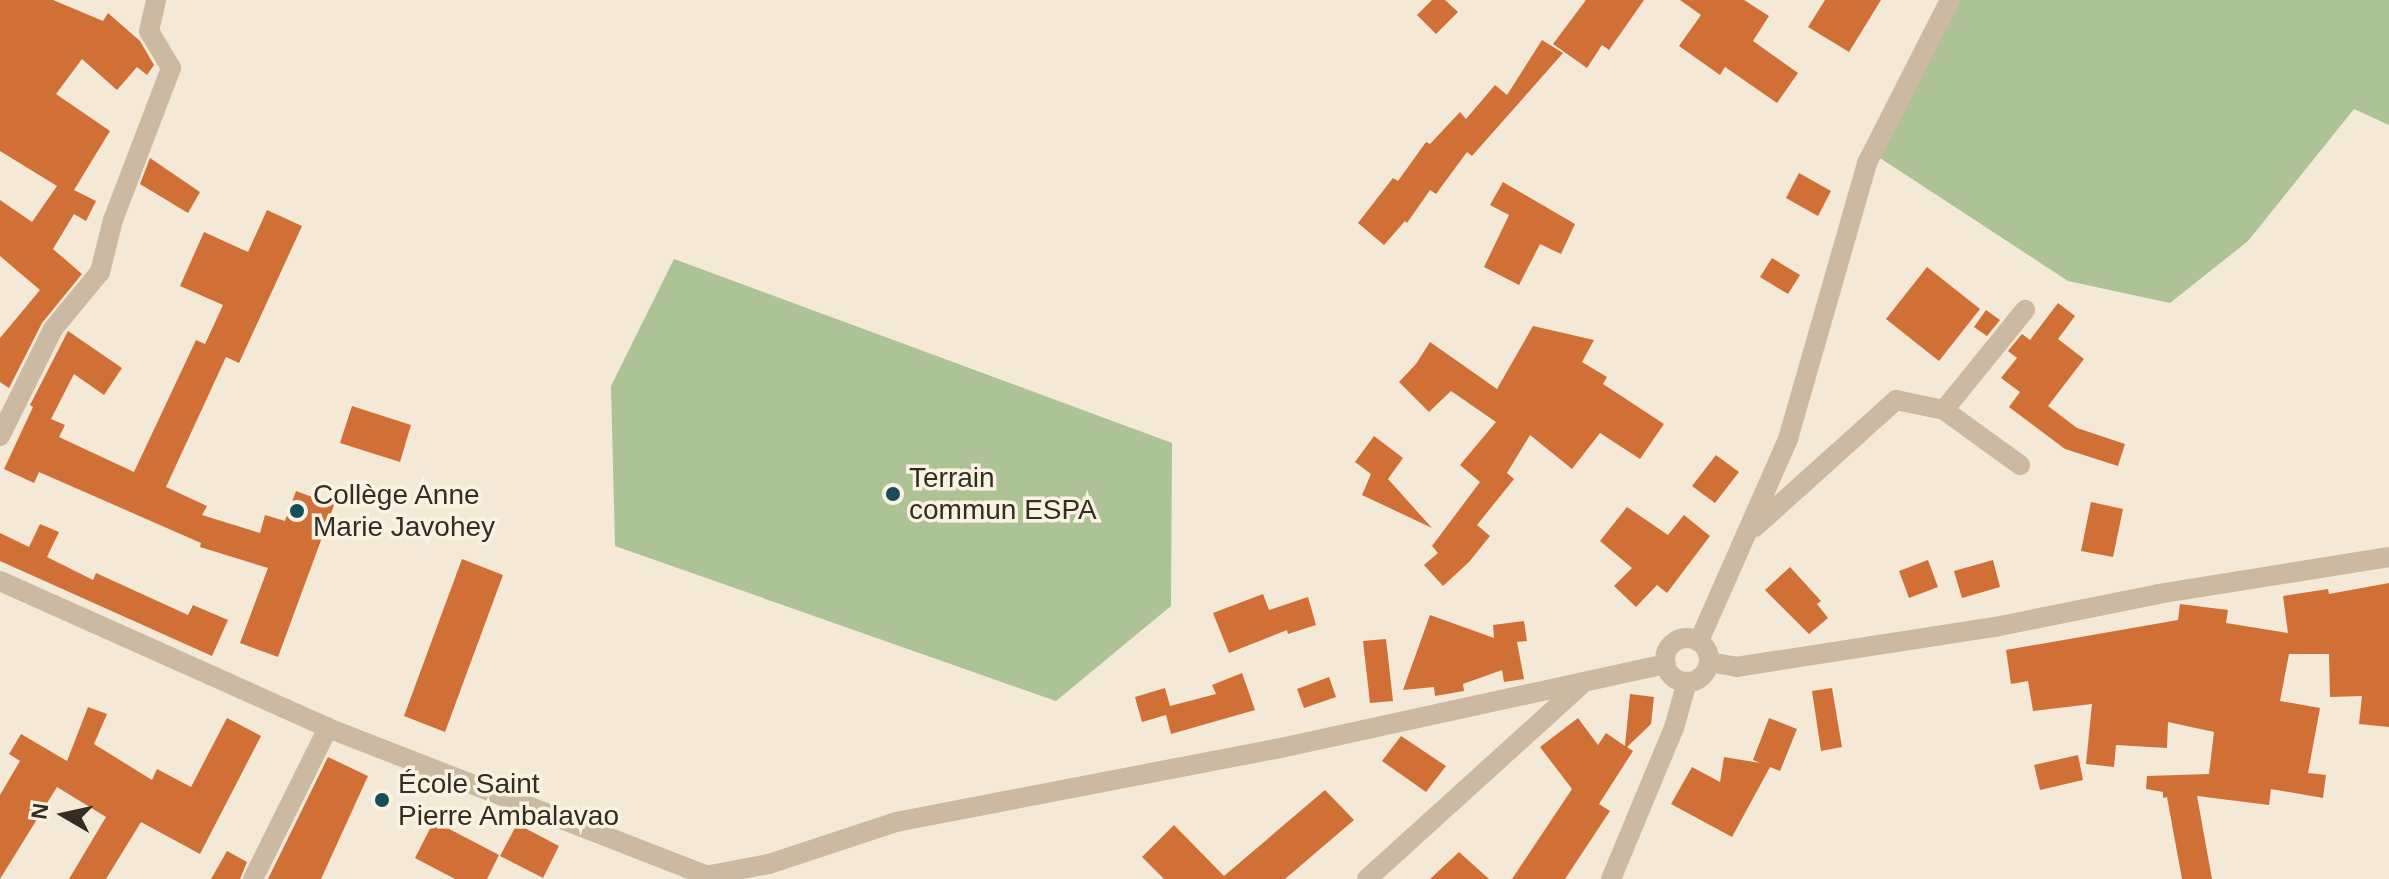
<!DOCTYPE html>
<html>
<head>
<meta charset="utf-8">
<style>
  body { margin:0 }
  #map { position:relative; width:2389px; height:879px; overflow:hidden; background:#f3e9d6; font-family:Arial,sans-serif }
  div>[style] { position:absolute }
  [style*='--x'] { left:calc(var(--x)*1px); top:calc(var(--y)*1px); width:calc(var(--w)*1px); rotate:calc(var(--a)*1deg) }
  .green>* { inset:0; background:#adc295 }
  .building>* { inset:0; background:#d07036 }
  .minor>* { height:20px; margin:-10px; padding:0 10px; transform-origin:10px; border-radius:10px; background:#cbbaa1 }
  .minor>.ring { margin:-10px; padding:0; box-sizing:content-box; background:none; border:20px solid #cbbaa1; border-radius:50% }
  .dots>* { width:22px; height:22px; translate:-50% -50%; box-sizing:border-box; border:4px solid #faf2e2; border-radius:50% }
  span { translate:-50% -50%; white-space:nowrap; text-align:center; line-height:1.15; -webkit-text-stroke:7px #faf2e2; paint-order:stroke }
  .poi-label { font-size:28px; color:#352c24 }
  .left { translate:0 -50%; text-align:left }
  .north { position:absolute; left:24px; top:775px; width:80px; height:80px; -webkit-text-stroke:6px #faf2e2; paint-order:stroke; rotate:279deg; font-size:22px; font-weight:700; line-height:32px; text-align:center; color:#352c24 }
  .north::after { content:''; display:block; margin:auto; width:28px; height:36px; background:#352c24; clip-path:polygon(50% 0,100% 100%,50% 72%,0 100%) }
</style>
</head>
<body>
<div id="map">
  <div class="green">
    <div style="clip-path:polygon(1960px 0,2389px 0,2389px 125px,2354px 109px,2248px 241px,2170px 303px,2068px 281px,1880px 158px)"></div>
    <div style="clip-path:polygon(674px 259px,1172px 443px,1171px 606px,1056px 701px,615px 546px,611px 386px)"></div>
  </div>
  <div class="building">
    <div style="clip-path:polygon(0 0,53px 0,103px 21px,108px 13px,140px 41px,154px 65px,147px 75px,137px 67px,117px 90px,82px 59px,56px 94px,110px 131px,74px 190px,96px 201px,86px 221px,74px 214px,53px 249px,82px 274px,42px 323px,9px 388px,0 382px,0 338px,40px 290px,0 256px,0 200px,32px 222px,57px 186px,0 151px)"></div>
    <div style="clip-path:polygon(1432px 0,1445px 0,1458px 12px,1436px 34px,1417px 15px)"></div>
    <div style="clip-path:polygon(1586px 0,1644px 0,1609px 50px,1602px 45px,1587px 68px,1553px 44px)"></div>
    <div style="clip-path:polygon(1680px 0,1744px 0,1769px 16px,1753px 41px,1798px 73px,1777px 103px,1725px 67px,1720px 75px,1679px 46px,1701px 15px)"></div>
    <div style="clip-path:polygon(1825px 0,1881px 0,1849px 52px,1808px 27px)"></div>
    <div style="clip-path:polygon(1542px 40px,1563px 53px,1472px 156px,1467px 152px,1436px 194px,1430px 190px,1407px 223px,1405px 221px,1384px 245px,1358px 223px,1393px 178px,1398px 181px,1426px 142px,1430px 144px,1460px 112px,1466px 119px,1495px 85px,1507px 95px)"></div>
    <div style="clip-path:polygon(150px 158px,200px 192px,188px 213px,140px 184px)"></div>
    <div style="clip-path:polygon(1799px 173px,1831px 191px,1818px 216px,1786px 198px)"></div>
    <div style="clip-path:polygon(1503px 182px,1575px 224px,1561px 254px,1540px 244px,1519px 285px,1484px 267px,1509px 215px,1490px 205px)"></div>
    <div style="clip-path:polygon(267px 210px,302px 226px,239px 363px,226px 357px,166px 487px,207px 506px,202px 515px,260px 533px,265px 515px,285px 521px,296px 491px,334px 505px,278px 657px,240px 643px,268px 568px,200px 547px,201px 543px,39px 472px,34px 483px,4px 469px,33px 407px,30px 405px,68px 331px,122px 368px,104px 395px,74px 374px,51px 419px,65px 425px,59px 437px,134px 472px,196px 340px,205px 344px,223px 305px,180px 286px,204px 232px,248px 252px)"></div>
    <div style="clip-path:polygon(1772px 258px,1800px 275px,1788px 294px,1760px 277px)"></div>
    <div style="clip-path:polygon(1927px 267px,1980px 309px,1939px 361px,1886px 319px)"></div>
    <div style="clip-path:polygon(2058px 303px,2075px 316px,2058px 339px,2084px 359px,2048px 406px,2077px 428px,2125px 444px,2118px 466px,2065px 449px,2009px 407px,2020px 392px,2001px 378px,2017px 358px,2008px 351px,2022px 334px,2030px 340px)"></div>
    <div style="clip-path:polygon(1986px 310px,2000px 320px,1987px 336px,1974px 327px)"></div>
    <div style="clip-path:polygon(1533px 326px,1594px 340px,1582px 362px,1607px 377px,1603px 384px,1664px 424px,1640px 459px,1600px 433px,1572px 469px,1530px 435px,1507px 473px,1514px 479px,1477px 525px,1490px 536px,1469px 562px,1443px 586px,1424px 565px,1438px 553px,1432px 546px,1480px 482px,1460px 465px,1496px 422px,1451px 391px,1429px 412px,1399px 382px,1416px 364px,1430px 342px,1497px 389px)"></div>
    <div style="clip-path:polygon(352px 406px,411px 425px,400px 462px,340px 443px)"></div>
    <div style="clip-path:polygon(1374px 436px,1403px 458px,1388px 479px,1432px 528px,1362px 495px,1371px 474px,1355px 462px)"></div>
    <div style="clip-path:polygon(1716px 455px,1739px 472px,1715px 503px,1692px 486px)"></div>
    <div style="clip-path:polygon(2091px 502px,2123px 509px,2113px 557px,2081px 551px)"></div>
    <div style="clip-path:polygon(1627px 507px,1668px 535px,1684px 515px,1710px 536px,1667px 593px,1657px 585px,1636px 607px,1614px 586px,1632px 568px,1600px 541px)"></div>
    <div style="clip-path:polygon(40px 524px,59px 532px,47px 557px,93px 580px,96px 573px,188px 615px,193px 605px,228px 620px,212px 656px,0 561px,0 533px,29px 547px)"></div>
    <div style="clip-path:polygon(462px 559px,503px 575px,445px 732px,404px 716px)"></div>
    <div style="clip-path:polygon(1928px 560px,1938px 587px,1909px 598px,1899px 571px)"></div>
    <div style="clip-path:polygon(1993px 560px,2000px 587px,1962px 598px,1954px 571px)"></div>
    <div style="clip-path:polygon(1790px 567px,1821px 601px,1817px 604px,1828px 618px,1809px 634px,1765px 590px)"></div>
    <div style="clip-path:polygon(2389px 583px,2389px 727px,2359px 724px,2362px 696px,2330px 697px,2329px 654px,2289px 654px,2280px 701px,2320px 708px,2308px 773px,2326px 775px,2323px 798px,2271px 789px,2269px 805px,2197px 796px,2212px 879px,2182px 879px,2167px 797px,2163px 798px,2163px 792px,2146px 789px,2147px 776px,2209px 774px,2214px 732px,2168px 722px,2167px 748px,2116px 745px,2114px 767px,2086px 764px,2092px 704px,2033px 711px,2028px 681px,2011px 684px,2006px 650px,2178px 620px,2180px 604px,2228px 610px,2226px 623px,2288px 633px,2283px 596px,2328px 589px,2329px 594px)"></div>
    <div style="clip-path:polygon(1263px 594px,1269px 610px,1308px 597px,1316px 625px,1288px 634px,1287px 630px,1229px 653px,1213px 613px)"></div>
    <div style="clip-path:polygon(1430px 615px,1494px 638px,1493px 625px,1524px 621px,1527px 641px,1517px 642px,1524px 679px,1504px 682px,1502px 670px,1463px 684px,1464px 691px,1435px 696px,1434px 687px,1403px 690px)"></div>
    <div style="clip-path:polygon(1386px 639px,1393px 701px,1370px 703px,1363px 641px)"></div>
    <div style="clip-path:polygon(1242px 673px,1255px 710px,1171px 734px,1166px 715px,1142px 722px,1135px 697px,1165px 688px,1170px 706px,1216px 694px,1212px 685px)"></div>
    <div style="clip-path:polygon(1329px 677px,1336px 697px,1304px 708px,1297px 689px)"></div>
    <div style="clip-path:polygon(1832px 688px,1842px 747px,1821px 751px,1812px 691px)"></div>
    <div style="clip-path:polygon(1630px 694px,1654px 697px,1651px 724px,1627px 747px,1633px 751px,1599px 804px,1610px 811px,1565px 879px,1512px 879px,1572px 789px,1540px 747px,1578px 718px,1598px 745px,1606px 733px,1625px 746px)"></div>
    <div style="clip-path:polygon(88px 707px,107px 714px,94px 744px,152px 780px,157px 769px,191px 787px,227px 718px,261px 736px,200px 854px,141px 822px,106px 879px,69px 879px,106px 817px,57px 787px,0 879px,0 795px,20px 761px,9px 754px,21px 734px,67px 761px)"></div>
    <div style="clip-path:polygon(1769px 718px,1797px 729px,1780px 771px,1770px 767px,1732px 837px,1671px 804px,1692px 767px,1720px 782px,1724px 757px,1760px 763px,1753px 760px)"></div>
    <div style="clip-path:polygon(1401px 736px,1446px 766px,1426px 792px,1382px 761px)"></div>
    <div style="clip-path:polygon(2078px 755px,2083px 780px,2040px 790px,2034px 765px)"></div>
    <div style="clip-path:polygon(328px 757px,368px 776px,321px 879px,268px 879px)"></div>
    <div style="clip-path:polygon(1325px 790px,1354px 820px,1285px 879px,1164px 879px,1142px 857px,1174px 825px,1224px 876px)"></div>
    <div style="clip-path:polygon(434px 821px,499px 855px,487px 879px,455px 879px,415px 858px)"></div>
    <div style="clip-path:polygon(517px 824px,559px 846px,543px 878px,500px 856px)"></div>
    <div style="clip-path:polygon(227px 851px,247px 862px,240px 879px,211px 879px)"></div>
    <div style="clip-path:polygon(1459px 852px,1489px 879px,1430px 879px)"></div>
  </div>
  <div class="minor">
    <div style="--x:1944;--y:410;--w:94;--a:35.9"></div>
    <div style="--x:0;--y:436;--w:119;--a:-63.6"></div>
    <div style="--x:53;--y:329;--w:74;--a:-50.5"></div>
    <div style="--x:100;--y:272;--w:54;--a:-76"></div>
    <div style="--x:113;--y:220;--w:163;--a:-69.1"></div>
    <div style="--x:171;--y:68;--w:43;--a:-120.7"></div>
    <div style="--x:149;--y:31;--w:32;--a:-77"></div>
    <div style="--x:1755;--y:527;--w:190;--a:-42"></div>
    <div style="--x:1896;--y:400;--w:49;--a:11.8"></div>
    <div style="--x:1944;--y:410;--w:129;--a:-51"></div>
    <div style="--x:0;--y:581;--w:359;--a:24.1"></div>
    <div style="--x:328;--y:728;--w:416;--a:21.3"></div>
    <div class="ring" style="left:1665px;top:638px;width:24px;height:24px"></div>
    <div style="--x:1699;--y:641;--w:221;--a:-66.2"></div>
    <div style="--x:1788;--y:439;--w:287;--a:-74"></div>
    <div style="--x:1867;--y:163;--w:183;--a:-63"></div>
    <div style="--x:1709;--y:662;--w:27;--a:10"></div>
    <div style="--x:1736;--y:667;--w:262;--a:-8.8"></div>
    <div style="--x:1995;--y:627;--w:166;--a:-11.4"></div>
    <div style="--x:2158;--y:594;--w:234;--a:-9.1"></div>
    <div style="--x:710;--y:875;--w:60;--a:-10.6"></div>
    <div style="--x:769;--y:864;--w:134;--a:-18.3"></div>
    <div style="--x:896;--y:822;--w:387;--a:-10.9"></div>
    <div style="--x:1276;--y:749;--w:399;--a:-12.3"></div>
    <div style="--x:253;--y:879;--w:169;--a:-63.6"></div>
    <div style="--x:1367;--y:879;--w:290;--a:-42.2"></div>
    <div style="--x:1611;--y:879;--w:164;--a:-67.4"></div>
    <div style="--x:1674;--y:728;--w:48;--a:-74.2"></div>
  </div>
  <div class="dots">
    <div style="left:893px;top:494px;background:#174c59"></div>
    <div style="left:297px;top:511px;background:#174c59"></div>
    <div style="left:382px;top:800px;background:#174c59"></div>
  </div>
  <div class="poi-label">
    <span class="left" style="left:909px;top:494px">Terrain<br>commun ESPA</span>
    <span class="left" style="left:313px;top:511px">Collège Anne<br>Marie Javohey</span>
    <span class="left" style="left:398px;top:800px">École Saint<br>Pierre Ambalavao</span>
  </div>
  <div class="north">N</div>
</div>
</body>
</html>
